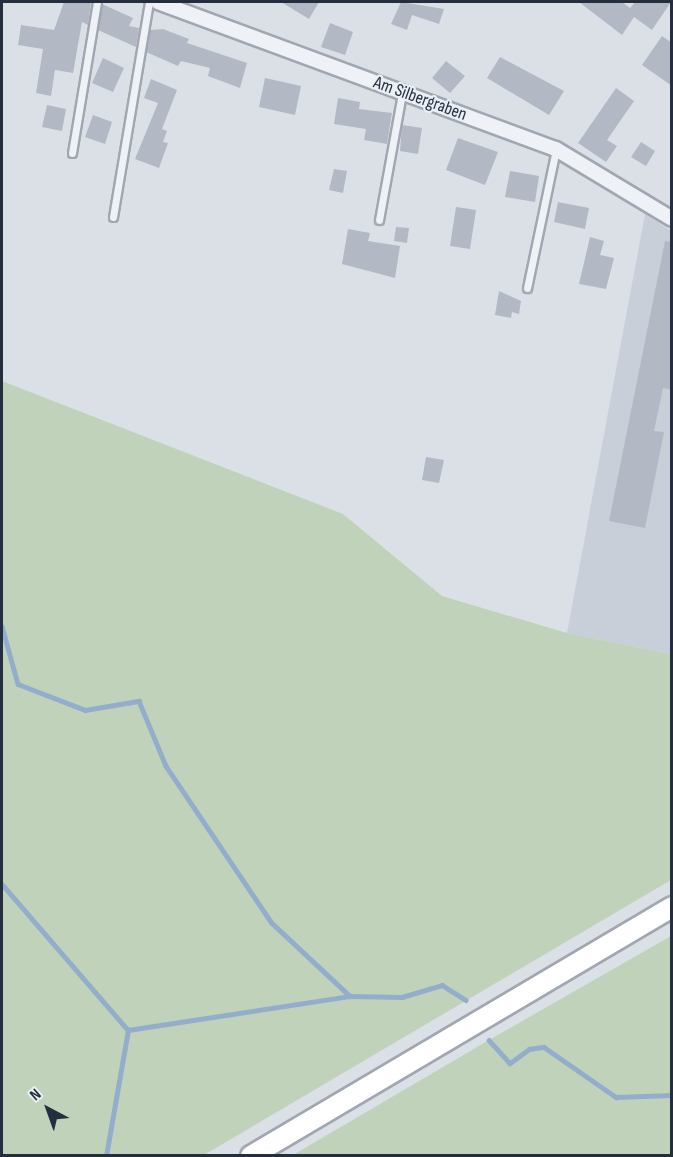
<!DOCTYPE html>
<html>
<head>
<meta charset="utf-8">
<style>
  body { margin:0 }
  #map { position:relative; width:673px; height:1157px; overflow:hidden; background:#dbe0e7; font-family:"Sofia Sans Condensed",sans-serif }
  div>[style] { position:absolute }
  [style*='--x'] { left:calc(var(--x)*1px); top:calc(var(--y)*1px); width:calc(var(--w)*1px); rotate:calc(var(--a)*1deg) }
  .built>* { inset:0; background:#c9cfd9 }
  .green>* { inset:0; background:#c1d2bb }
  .stream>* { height:4.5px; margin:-2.25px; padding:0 2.25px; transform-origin:2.25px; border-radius:2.25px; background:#92aecc }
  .building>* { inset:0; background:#b2b9c4 }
  .roads { filter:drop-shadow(2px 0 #a0a7b1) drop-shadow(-2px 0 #a0a7b1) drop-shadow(0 2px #a0a7b1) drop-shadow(0 -2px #a0a7b1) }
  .lane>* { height:7px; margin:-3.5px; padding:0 3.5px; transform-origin:3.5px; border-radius:3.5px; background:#eef1f5 }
  .street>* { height:14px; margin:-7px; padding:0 7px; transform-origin:7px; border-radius:7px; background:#eef1f5 }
  .secondary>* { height:20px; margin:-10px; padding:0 10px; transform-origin:10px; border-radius:10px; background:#fff }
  span { translate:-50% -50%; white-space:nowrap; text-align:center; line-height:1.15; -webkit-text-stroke:4.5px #eaeff5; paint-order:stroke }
  .street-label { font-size:18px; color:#242e3f }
  .frame { position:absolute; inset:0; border:3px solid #242e3f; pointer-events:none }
  .north { position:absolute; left:18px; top:1079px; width:60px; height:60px; -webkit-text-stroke:4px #eaeff5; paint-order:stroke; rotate:319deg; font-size:16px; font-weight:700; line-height:24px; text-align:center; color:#242e3f }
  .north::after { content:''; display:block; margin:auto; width:21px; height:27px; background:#242e3f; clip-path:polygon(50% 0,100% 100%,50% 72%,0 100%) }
</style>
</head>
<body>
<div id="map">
  <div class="built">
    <div style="clip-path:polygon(645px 214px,671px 231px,671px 654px,567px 633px)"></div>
  </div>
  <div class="green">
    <div style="clip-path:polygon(2px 381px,343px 514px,442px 596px,567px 633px,671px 654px,671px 880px,204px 1155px,2px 1155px)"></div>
    <div style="clip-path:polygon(671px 936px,671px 1155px,293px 1155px,489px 1040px)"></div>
  </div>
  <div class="stream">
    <div style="--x:2;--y:626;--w:60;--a:74.6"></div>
    <div style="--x:18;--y:684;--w:72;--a:21.2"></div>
    <div style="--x:85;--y:710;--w:55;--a:-9.5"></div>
    <div style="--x:139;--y:701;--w:70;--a:67.4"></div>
    <div style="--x:166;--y:766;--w:189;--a:56"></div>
    <div style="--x:272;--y:923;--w:107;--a:43.1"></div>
    <div style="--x:350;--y:996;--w:52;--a:1.1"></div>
    <div style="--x:402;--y:997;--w:42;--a:-16.7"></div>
    <div style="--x:442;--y:985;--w:28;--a:32"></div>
    <div style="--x:2;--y:884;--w:193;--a:49.2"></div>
    <div style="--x:128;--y:1030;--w:225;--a:-8.7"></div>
    <div style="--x:489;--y:1040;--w:31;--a:48"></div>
    <div style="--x:510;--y:1063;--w:24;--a:-36"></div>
    <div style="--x:529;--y:1049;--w:15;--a:-8"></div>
    <div style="--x:544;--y:1047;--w:88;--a:34.8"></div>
    <div style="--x:616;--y:1097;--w:56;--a:-2"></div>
    <div style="--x:106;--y:1156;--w:128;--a:-80.1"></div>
  </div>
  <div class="building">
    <div style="clip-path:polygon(64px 2px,91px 2px,88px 25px,82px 22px,73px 73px,55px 70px,51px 96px,36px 93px,43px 49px,18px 45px,21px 25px,54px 30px)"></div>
    <div style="clip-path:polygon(281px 2px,319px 2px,309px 19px)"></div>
    <div style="clip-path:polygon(401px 2px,444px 9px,439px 24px,412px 15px,407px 30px,391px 24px)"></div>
    <div style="clip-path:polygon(579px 2px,622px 2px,630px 8px,635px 2px,671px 2px,652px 30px,634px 17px,622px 35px)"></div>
    <div style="clip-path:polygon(102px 4px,133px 18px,129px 26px,139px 28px,136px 47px,98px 30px)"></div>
    <div style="clip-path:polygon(330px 23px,353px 32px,345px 55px,321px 47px)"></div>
    <div style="clip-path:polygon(163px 29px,189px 39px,187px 43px,247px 63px,240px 88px,208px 76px,210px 68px,181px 61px,178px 66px,146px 52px,150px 30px)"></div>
    <div style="clip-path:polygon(662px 36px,672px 43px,672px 86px,642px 65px)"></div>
    <div style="clip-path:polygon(500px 57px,564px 91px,549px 115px,487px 78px)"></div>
    <div style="clip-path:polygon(103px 58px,124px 68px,113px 92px,92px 83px)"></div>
    <div style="clip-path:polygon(446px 61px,465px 76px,450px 93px,432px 78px)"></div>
    <div style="clip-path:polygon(265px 78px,301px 86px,295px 115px,259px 107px)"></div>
    <div style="clip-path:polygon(151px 79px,177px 90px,162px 129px,167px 131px,163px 142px,168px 143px,159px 168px,135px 159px,158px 103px,144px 98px)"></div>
    <div style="clip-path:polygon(616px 88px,634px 101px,607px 140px,617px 146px,606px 162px,578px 143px)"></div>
    <div style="clip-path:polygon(338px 98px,360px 102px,359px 109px,392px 113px,387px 144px,364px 140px,366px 129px,334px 124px)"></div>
    <div style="clip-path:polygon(47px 105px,66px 109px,62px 131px,42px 127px)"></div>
    <div style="clip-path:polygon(93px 115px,112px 122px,105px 144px,85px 137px)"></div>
    <div style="clip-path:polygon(402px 125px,422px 128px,418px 154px,400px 151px)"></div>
    <div style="clip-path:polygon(458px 138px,498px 152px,485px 185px,446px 170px)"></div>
    <div style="clip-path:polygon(641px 142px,655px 151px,646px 166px,631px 157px)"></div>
    <div style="clip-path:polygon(334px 169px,347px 171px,343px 193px,329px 190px)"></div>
    <div style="clip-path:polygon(510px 171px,539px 176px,535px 202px,505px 197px)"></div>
    <div style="clip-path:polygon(558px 202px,589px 208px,585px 229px,554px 222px)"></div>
    <div style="clip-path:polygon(456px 207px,476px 210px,470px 249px,450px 246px)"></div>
    <div style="clip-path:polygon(396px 227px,409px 228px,407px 243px,394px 241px)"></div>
    <div style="clip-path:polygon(348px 229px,370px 233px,368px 241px,400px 246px,395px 278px,342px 264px)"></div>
    <div style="clip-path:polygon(590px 237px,604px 241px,600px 255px,614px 258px,606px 289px,579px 284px)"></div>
    <div style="clip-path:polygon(665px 241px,672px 242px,672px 390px,663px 388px,654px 431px,664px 432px,645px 528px,609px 521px)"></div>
    <div style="clip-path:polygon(499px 291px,521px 301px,519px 314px,512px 312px,511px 318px,495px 315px)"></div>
    <div style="clip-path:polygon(426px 457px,444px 460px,439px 483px,422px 480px)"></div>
  </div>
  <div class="roads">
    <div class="lane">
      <div style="--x:72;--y:153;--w:153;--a:-80.6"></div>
      <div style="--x:113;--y:217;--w:218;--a:-80.5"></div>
      <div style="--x:379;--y:220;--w:129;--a:-79.7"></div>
      <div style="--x:527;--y:288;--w:142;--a:-78.2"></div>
    </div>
    <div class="street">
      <div style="--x:158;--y:2;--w:424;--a:20.3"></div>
      <div style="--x:556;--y:149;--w:135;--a:31.1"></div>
    </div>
    <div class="secondary">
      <div style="--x:251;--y:1156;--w:489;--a:-30.6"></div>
    </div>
  </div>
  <div class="street-label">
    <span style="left:420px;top:99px;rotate:20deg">Am Silbergraben</span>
  </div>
  <div class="frame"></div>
  <div class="north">N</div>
</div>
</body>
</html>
